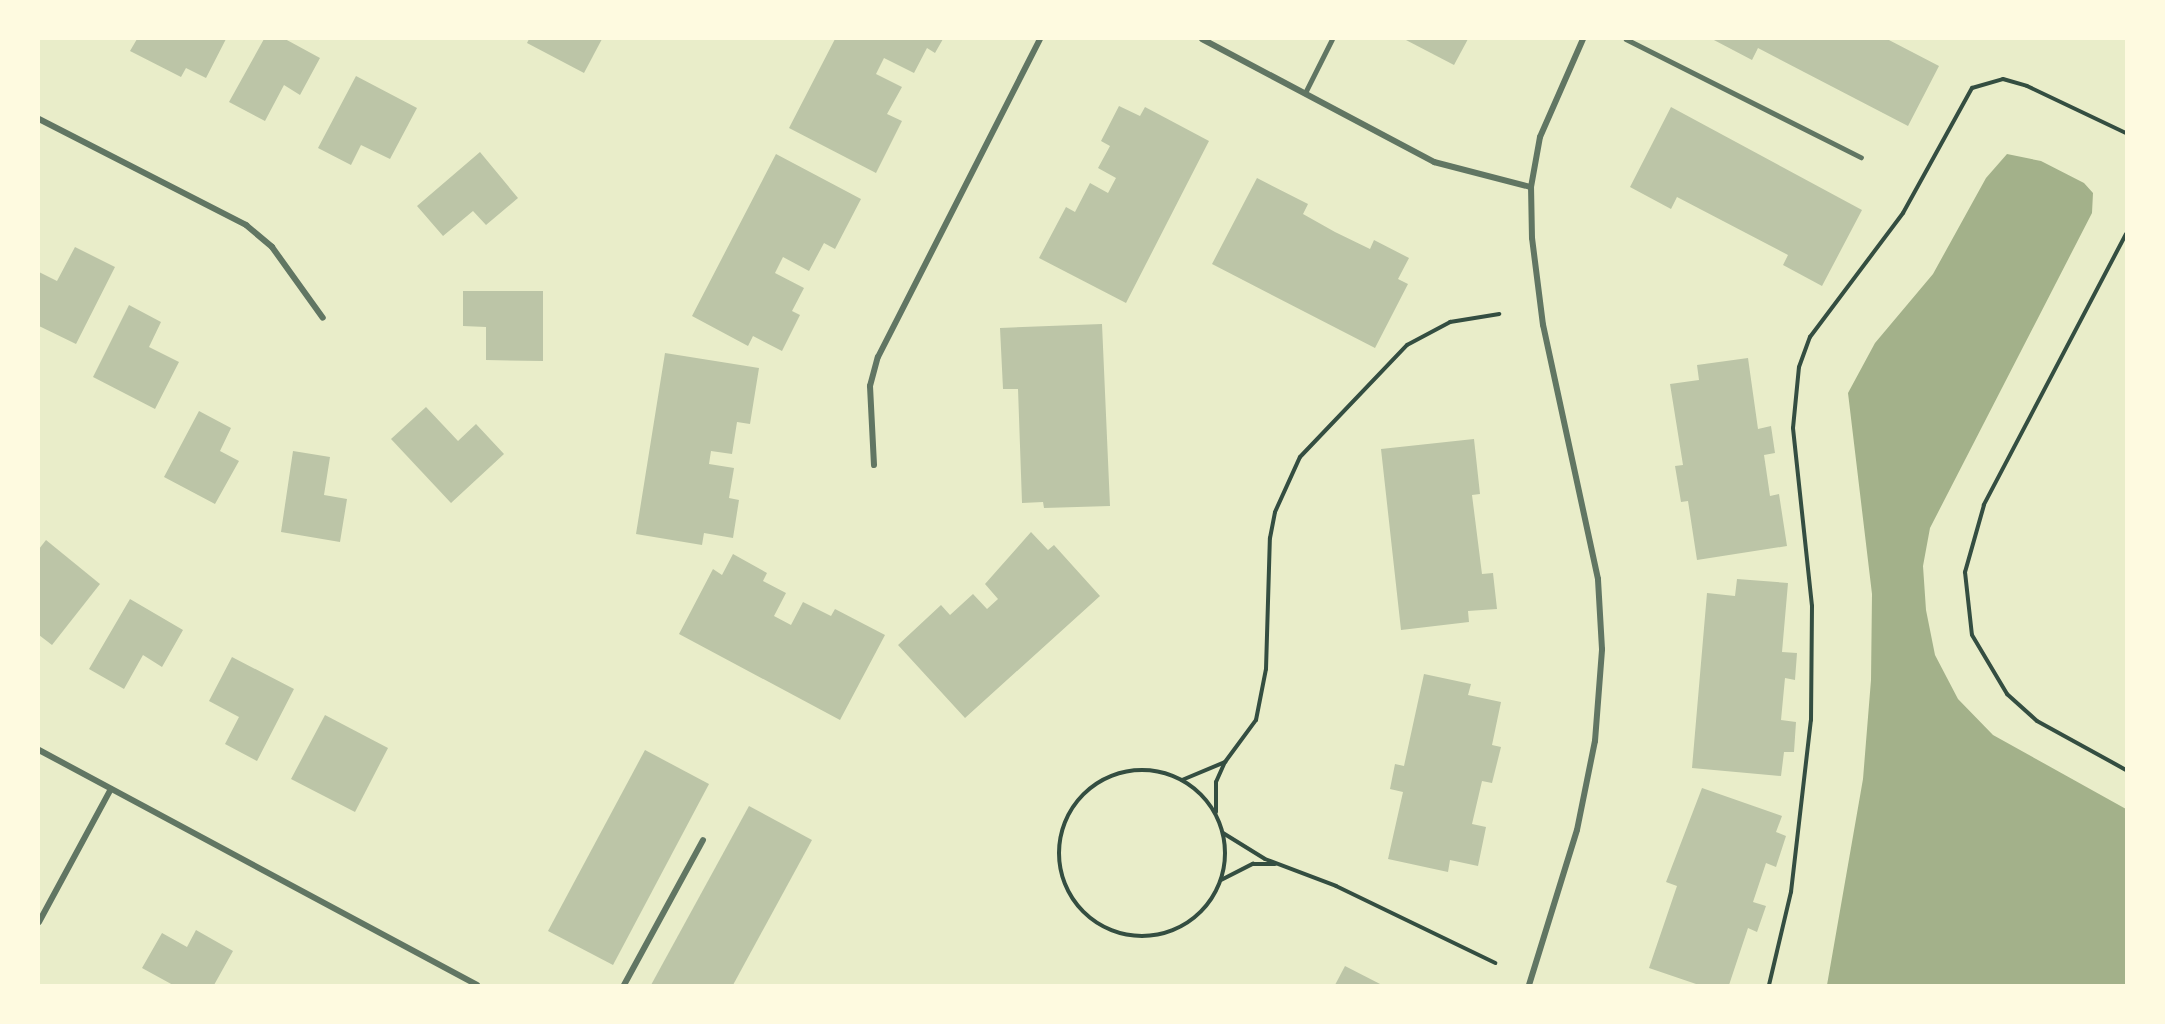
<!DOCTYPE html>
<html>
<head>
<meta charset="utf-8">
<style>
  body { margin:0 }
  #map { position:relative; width:2165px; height:1024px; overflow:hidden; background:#e9edc9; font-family:Helvetica,sans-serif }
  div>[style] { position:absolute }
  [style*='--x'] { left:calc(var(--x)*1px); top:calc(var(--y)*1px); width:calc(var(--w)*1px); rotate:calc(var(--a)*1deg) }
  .water>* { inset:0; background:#a3b18a }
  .building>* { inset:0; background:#bcc5a7 }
  .path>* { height:4px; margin:-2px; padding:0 2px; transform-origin:2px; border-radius:2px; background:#344e41 }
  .path>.ring { margin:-2px; padding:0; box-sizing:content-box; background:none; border:4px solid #344e41; border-radius:50% }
  .service>* { height:4.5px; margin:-2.25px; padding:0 2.25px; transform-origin:2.25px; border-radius:2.25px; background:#617663 }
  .minor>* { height:6px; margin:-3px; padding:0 3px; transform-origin:3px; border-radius:3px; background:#617663 }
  span { translate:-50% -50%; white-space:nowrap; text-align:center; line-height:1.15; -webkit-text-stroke:4.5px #fefae0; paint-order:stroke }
  .frame { position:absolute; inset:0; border:40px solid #fefae0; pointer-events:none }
</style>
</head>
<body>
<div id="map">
  <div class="water">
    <div style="clip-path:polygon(2007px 154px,2041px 161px,2084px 183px,2093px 193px,2092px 213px,1930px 528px,1923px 566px,1926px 610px,1935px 655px,1958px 699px,1993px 735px,2126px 809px,2126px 985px,1827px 985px,1863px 779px,1871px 680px,1872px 594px,1848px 393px,1875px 343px,1933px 274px,1986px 178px)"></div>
  </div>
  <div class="building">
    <div style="clip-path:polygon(137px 39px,226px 39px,206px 78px,186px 68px,181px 77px,130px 51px)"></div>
    <div style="clip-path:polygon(264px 39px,285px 39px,320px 58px,300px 95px,284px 85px,265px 121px,229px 102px)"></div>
    <div style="clip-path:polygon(529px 39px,602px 39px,584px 73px,527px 43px)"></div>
    <div style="clip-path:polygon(835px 39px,943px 39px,935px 53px,927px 48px,914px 73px,884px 58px,876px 74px,902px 87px,887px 114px,902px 121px,876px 173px,789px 128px)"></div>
    <div style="clip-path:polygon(1404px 39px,1468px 39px,1454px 65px)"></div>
    <div style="clip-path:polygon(1712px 39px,1887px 39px,1939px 66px,1908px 126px,1758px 48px,1752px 60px)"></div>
    <div style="clip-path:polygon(356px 76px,417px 108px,390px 159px,361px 145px,351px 165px,318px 148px)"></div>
    <div style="clip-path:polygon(1119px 106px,1140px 116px,1145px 107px,1209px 141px,1126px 303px,1039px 258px,1066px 207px,1075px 212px,1090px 183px,1108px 193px,1116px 178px,1098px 168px,1110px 146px,1101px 141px)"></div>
    <div style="clip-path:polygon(1671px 107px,1862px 210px,1822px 286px,1783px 265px,1788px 255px,1677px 197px,1671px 209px,1630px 187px)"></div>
    <div style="clip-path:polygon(480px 152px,518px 198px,486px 225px,473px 211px,443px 236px,417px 206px)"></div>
    <div style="clip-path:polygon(776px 154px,861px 199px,835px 249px,824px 243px,809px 271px,783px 257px,775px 273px,804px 288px,792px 311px,800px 315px,782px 351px,753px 336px,748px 346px,692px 316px)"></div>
    <div style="clip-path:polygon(1257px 178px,1308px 204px,1303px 214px,1335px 232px,1370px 249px,1374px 240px,1409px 258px,1398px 279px,1408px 284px,1375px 348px,1212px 264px)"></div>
    <div style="clip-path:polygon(75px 247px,115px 267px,76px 344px,39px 326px,39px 272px,57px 281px)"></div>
    <div style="clip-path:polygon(463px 291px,543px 291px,543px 361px,486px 360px,486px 327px,463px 326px)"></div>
    <div style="clip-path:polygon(129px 305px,161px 322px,149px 347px,179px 362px,155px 409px,93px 377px)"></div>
    <div style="clip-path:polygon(1102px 324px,1110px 506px,1044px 508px,1043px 502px,1022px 503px,1018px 389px,1003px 389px,1000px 328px)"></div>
    <div style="clip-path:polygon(665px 353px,759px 368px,750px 424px,737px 422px,732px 454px,711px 451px,709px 464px,734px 468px,729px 498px,739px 500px,733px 538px,704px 533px,702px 545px,636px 534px)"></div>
    <div style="clip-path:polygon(1748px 358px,1758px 429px,1771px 426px,1775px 453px,1764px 455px,1770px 496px,1779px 494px,1787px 546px,1697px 560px,1688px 501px,1681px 502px,1675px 466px,1683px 465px,1670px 384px,1699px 380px,1697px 365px)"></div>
    <div style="clip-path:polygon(426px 407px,458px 441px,476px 424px,504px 454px,451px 503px,391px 439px)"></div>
    <div style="clip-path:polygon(199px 411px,231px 428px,220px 451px,239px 461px,215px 504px,164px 477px)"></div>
    <div style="clip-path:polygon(1474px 439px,1480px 494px,1472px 495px,1482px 574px,1493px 573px,1497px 609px,1468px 611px,1469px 622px,1401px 630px,1381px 449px)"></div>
    <div style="clip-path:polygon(293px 451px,330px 457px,324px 495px,347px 499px,340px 542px,281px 532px)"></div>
    <div style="clip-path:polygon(1031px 532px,1048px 550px,1054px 545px,1100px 596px,965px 718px,898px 645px,941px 605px,950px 615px,973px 594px,987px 609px,998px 599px,985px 584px)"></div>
    <div style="clip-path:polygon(46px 540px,100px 584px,52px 645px,39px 635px,39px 549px)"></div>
    <div style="clip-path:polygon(733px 554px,767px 573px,763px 581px,786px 593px,774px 616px,791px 625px,803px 602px,831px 616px,835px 609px,885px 635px,840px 720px,679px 634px,713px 569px,722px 575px)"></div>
    <div style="clip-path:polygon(1737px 579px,1788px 583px,1782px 652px,1797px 653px,1795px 680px,1785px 678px,1781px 720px,1796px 722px,1794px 752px,1784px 752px,1781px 776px,1692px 768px,1707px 593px,1735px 596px)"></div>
    <div style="clip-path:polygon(130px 599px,183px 630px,162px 667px,143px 655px,124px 689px,89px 669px)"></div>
    <div style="clip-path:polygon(232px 657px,294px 689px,257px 761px,225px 744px,239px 717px,209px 701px)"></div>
    <div style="clip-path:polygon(1424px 674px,1471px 684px,1468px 695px,1501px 702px,1492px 745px,1501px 747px,1492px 783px,1482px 781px,1472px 824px,1486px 827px,1478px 866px,1450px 860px,1448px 872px,1388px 859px,1403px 792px,1390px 789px,1395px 764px,1404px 766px)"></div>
    <div style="clip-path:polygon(325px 715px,388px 748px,355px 812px,291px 779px)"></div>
    <div style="clip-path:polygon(645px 750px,709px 784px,613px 965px,548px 931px)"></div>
    <div style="clip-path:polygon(1702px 788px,1782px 816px,1776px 832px,1786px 836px,1776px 867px,1766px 863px,1753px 902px,1766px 906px,1757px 932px,1748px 928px,1729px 985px,1699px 985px,1649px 968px,1677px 886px,1666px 882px)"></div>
    <div style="clip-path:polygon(749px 806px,812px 840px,733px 985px,651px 985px)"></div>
    <div style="clip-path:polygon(196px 930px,233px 951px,214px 985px,173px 985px,142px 968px,162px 933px,187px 947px)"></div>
    <div style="clip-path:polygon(1345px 966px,1382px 985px,1335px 985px)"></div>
  </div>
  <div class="path">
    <div style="--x:2126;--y:234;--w:306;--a:117.7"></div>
    <div style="--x:1984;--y:505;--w:70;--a:105.8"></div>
    <div style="--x:1965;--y:572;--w:63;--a:83.7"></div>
    <div style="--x:1972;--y:635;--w:69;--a:59.3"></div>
    <div style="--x:2007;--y:694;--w:40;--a:42"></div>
    <div style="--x:2037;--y:721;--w:102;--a:28.8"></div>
    <div class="ring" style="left:1059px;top:770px;width:162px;height:162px"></div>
    <div style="--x:1182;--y:780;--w:47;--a:-22.7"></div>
    <div style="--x:1225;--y:762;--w:52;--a:-53.6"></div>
    <div style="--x:1256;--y:720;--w:52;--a:-78.9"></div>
    <div style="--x:1266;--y:669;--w:131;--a:-88.3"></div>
    <div style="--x:1270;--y:538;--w:26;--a:-79"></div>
    <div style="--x:1275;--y:512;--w:60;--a:-65.6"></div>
    <div style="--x:1300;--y:457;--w:155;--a:-46.3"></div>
    <div style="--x:1407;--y:345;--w:49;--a:-28.1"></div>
    <div style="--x:1450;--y:322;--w:50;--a:-9.3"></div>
    <div style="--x:1216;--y:812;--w:30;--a:-90"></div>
    <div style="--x:1216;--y:782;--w:20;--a:-66"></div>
    <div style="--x:1223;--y:833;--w:49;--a:31.8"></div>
    <div style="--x:1265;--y:859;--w:76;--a:20.8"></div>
    <div style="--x:1336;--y:886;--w:177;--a:25.8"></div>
    <div style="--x:1221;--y:880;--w:36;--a:-27"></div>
    <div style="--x:1253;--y:864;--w:22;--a:0"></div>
    <div style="--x:1769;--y:985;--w:96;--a:-76.7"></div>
    <div style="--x:1791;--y:892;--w:173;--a:-83.4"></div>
    <div style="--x:1811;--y:720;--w:114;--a:-89.5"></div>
    <div style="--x:1812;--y:606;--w:179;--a:-96.1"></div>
    <div style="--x:1793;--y:428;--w:61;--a:-84.4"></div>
    <div style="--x:1799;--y:367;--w:32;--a:-70"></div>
    <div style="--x:1810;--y:337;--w:155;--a:-53.1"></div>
    <div style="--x:1903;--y:213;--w:143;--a:-61.1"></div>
    <div style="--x:1972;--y:88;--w:32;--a:-16"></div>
    <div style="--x:2003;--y:79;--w:25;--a:16"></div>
    <div style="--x:2027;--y:86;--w:110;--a:25.4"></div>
  </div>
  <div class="service">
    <div style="--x:1626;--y:39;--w:263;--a:26.7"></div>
    <div style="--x:1305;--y:93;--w:60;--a:-63.4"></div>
  </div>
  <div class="minor">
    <div style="--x:1202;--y:39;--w:263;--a:27.9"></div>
    <div style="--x:1434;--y:162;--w:100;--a:14.5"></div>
    <div style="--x:39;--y:119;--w:233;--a:27.1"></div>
    <div style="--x:246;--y:225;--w:34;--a:40"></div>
    <div style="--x:272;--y:247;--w:87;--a:54.3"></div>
    <div style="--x:874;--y:465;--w:79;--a:-92.9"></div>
    <div style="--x:870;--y:386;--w:30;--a:-75"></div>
    <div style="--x:878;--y:357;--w:357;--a:-63"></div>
    <div style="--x:39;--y:750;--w:497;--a:28.2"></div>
    <div style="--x:39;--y:922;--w:151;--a:-61.6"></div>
    <div style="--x:624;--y:985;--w:165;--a:-61.4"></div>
    <div style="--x:1529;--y:985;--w:162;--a:-72.8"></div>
    <div style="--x:1577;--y:830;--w:91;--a:-78.6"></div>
    <div style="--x:1595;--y:741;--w:92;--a:-85.6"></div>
    <div style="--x:1602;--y:649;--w:70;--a:-93.3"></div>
    <div style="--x:1598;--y:579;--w:260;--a:-102.2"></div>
    <div style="--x:1543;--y:325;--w:88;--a:-97.2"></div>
    <div style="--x:1532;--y:238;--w:51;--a:-91.1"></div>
    <div style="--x:1531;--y:187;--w:51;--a:-79.8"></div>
    <div style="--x:1540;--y:137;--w:107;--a:-66.3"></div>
  </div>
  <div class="frame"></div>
</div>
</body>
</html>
